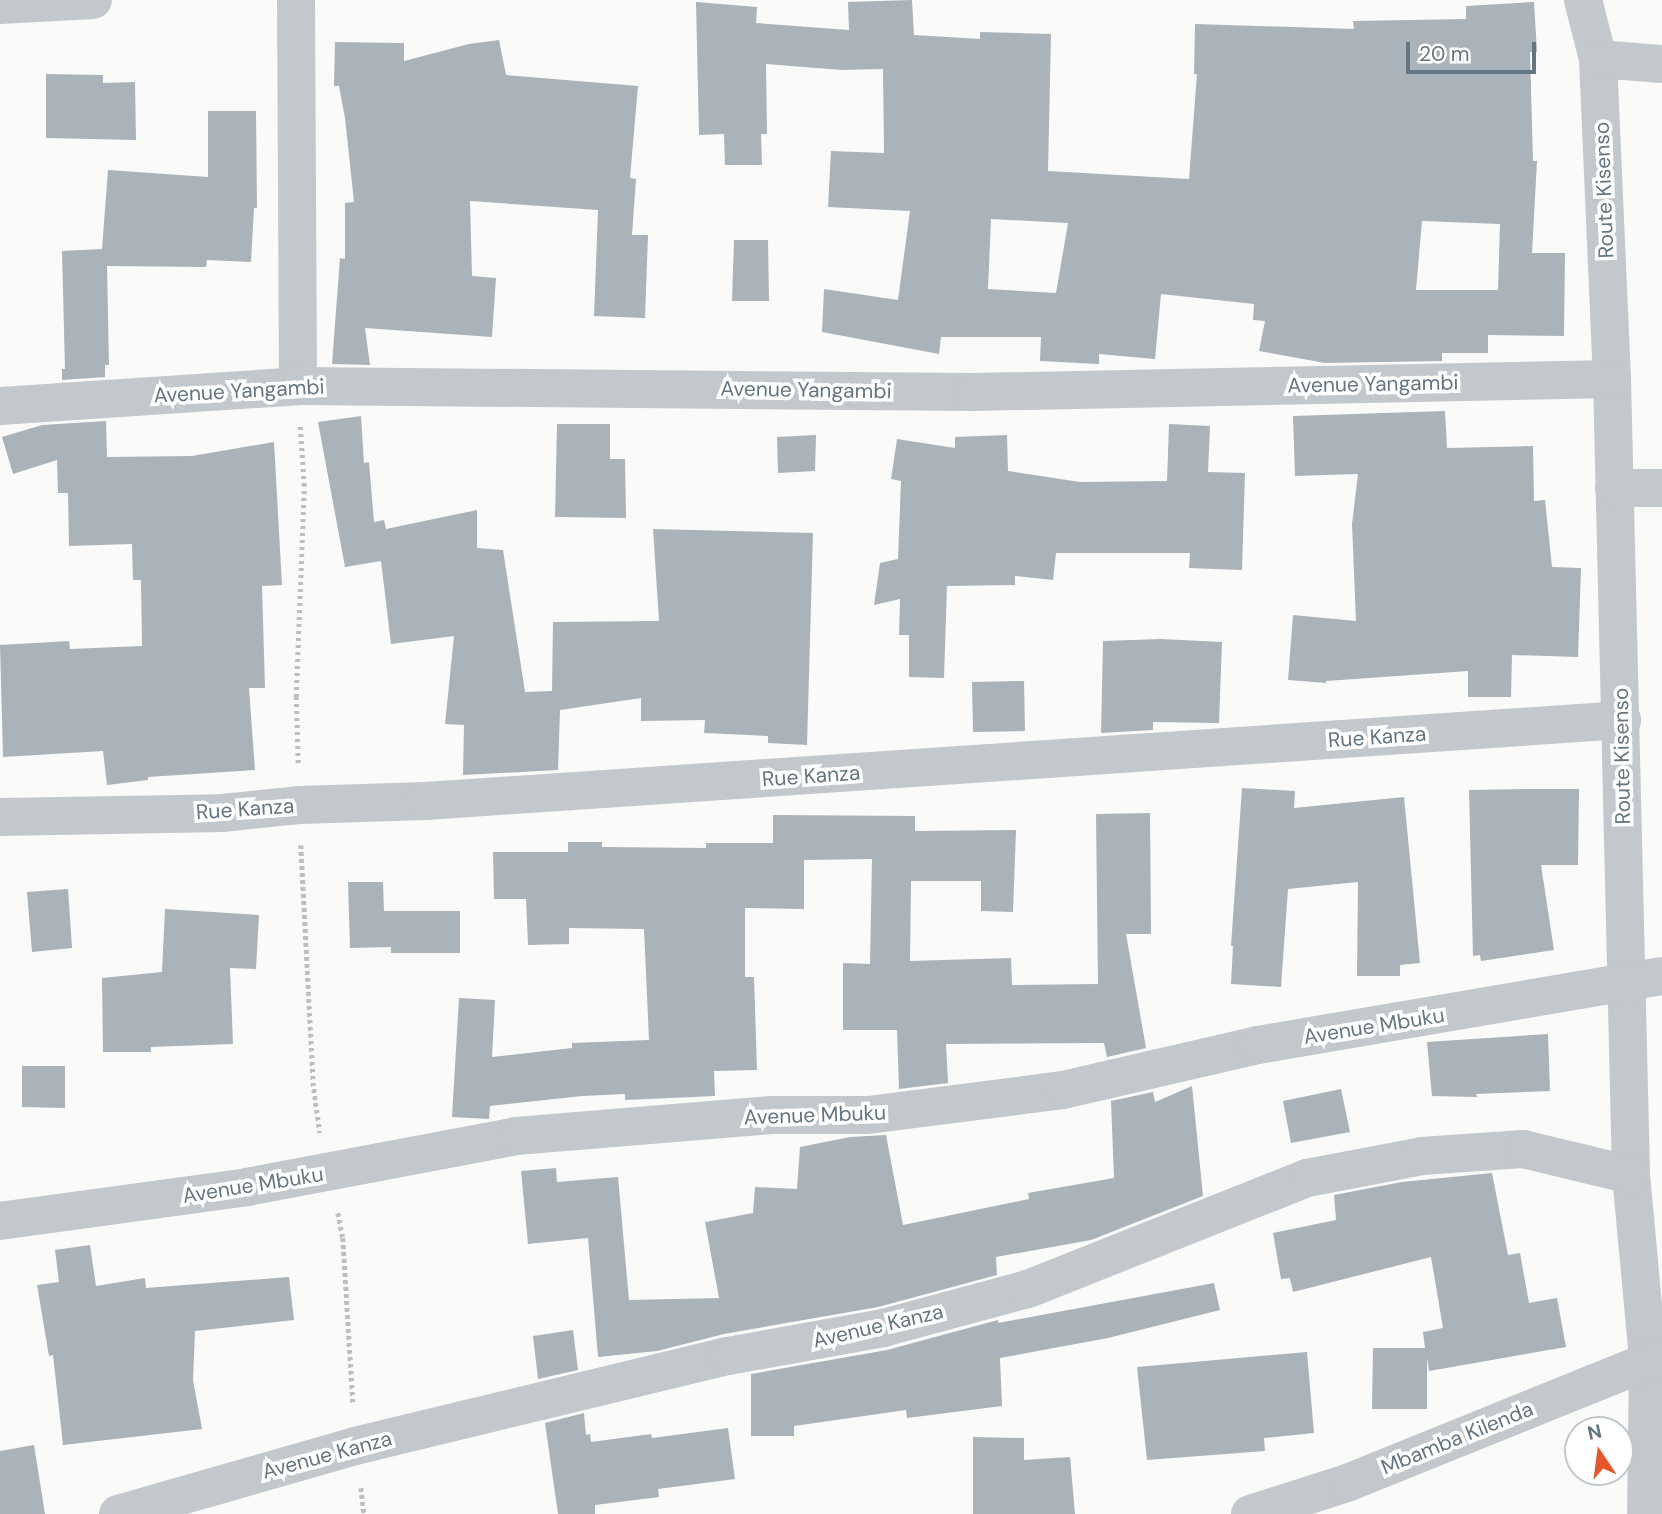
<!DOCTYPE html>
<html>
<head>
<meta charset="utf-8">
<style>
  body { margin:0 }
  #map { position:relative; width:1662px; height:1514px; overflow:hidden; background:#fafaf8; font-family:"DM Sans",sans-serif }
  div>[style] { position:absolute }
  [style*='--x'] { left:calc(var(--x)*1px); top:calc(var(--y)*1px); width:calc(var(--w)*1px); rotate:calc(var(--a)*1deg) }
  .building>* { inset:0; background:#aab3b9 }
  .path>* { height:4.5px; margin-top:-2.25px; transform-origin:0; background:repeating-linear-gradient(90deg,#bbbfc2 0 3.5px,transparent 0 7px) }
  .street>* { height:38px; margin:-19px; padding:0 19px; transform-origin:19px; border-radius:19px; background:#c3c8cc }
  span { translate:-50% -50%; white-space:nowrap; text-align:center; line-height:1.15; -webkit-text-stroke:7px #fff; paint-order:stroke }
  .street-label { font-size:21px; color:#657683 }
  .north { position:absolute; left:1564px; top:1416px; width:70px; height:70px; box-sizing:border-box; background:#fff; border:2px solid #c1c8cd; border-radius:50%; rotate:347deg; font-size:19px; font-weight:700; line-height:28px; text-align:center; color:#657683 }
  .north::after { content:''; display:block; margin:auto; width:24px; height:32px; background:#e4572e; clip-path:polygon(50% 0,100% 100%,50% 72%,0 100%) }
  .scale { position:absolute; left:1406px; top:42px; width:130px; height:32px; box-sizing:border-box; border:4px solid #657683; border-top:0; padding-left:9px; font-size:21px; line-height:24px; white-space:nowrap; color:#657683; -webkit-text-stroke:5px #fff; paint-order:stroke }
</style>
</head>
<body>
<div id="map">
  <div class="building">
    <div style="clip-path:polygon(evenodd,912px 0,914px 35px,980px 39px,980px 32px,1051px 34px,1048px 171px,1189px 179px,1197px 74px,1194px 74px,1195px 24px,1354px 29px,1353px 21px,1466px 19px,1466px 6px,1534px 2px,1537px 52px,1530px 52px,1533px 161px,1537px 161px,1532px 253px,1565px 253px,1564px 336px,1488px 335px,1488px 353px,1442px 353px,1442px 361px,1325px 363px,1259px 351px,1265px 321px,1253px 320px,1254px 304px,1161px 294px,1155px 359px,1099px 354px,1099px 364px,1040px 361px,1041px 337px,941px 337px,939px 354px,822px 332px,824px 289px,898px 300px,910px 211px,828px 207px,831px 151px,884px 153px,883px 69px,842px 70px,766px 64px,767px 134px,761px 134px,762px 165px,725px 165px,724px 134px,699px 135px,696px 2px,757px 7px,756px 23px,849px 30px,848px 2px,912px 0,991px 219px,1068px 223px,1056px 293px,988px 289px,991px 219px,912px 0,1422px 221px,1500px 224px,1498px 290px,1416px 290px,1422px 221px)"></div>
    <div style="clip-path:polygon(499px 40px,506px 75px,638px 86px,630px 178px,636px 179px,632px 235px,648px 235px,645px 318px,594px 316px,598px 210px,470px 201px,472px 276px,496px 278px,492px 337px,365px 328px,370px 365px,332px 364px,340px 258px,345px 259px,345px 203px,354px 202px,345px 118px,339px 86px,334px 86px,335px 42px,404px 43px,404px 61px,469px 44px)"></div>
    <div style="clip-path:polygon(46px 74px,103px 75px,103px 83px,135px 82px,136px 140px,46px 138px)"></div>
    <div style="clip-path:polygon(208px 111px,256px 111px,257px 208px,254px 208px,251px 262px,207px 260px,206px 267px,107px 266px,109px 365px,105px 365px,105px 377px,62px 380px,62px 369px,65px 369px,62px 251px,102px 249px,108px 170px,208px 177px)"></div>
    <div style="clip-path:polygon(734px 240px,768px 240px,769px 301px,732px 301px)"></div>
    <div style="clip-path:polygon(1445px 411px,1447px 448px,1533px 446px,1534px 501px,1545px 500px,1552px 567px,1581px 568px,1578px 657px,1512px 655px,1511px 697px,1468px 697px,1468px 671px,1326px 681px,1326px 683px,1288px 680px,1293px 615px,1356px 621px,1352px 524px,1358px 474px,1295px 476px,1293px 416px)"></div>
    <div style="clip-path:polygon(361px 416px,364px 463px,369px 462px,374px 522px,384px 520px,386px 529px,477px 510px,477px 548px,503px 550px,525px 692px,552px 691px,553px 622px,659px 621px,653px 529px,813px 533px,807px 745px,768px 743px,768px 736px,704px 733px,705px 720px,641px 721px,641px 698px,560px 710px,558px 770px,463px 775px,464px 725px,445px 724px,454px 636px,391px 644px,381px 561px,345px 567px,318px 422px)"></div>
    <div style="clip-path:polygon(106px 421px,107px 457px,192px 456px,274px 442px,282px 585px,262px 586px,265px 688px,249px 688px,255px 770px,148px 777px,148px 780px,107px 785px,103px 751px,3px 757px,0 645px,69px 641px,70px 649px,142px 646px,141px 580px,133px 580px,132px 544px,69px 546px,68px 493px,58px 493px,57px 460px,13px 474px,2px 437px,42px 425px)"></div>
    <div style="clip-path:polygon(557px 424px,610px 424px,610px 459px,625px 459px,626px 518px,555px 517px)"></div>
    <div style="clip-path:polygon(1169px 424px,1210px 426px,1208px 472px,1245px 473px,1242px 570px,1189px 568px,1190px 553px,1056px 553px,1053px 580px,1015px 576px,1015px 585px,947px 586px,944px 678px,909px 677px,909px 635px,899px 635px,900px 599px,874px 605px,880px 563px,898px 559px,901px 481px,891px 479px,897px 439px,955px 448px,955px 437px,1007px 435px,1008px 471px,1080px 482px,1167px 481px)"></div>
    <div style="clip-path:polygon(816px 435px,815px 471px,778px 473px,777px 437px)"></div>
    <div style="clip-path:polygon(1161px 639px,1222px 642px,1219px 723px,1153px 722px,1153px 730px,1101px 733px,1103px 641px)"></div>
    <div style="clip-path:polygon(1024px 681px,1025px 731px,973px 732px,972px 682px)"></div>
    <div style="clip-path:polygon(1242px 788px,1295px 791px,1294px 808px,1404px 797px,1420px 963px,1400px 965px,1400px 976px,1357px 976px,1358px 882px,1288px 889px,1281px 987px,1231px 984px,1233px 946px,1231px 946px)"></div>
    <div style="clip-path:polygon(1525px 789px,1579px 789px,1578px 865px,1541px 865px,1554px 950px,1481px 961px,1480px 955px,1473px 956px,1469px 790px)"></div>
    <div style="clip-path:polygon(1150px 813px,1151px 934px,1126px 934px,1146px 1048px,1107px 1057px,1104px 1043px,946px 1044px,948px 1083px,899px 1089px,897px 1030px,843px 1030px,843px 963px,870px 964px,872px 859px,804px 860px,804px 909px,745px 908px,745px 977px,754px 977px,757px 1070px,714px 1071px,715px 1096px,625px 1100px,625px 1094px,582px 1096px,490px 1106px,489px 1119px,452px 1117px,459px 998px,495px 1000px,492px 1057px,572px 1048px,572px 1043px,649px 1040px,644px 929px,569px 928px,569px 944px,528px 945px,526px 899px,494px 899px,493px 852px,568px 852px,568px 842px,602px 842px,602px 847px,706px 848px,706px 843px,773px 843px,773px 815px,915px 816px,915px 831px,1016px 830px,1013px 912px,981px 911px,981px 881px,911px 881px,910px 961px,1011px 958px,1012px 985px,1098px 984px,1096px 814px)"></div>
    <div style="clip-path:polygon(348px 882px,383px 882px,384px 911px,460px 911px,460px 953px,391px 953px,391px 947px,350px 948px)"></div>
    <div style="clip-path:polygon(68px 889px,72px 948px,32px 952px,27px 892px)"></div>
    <div style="clip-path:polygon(165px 909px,259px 915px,256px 969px,230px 968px,233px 1044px,151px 1047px,151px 1052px,103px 1052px,102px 978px,162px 972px)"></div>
    <div style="clip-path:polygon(1548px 1034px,1550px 1091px,1476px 1094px,1477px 1097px,1432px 1096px,1427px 1042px)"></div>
    <div style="clip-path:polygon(22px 1066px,65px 1066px,65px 1108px,22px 1107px)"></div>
    <div style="clip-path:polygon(1192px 1086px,1203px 1196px,1091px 1240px,996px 1257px,997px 1275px,878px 1307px,724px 1334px,657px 1351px,598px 1357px,588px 1238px,528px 1244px,521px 1171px,556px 1168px,557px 1182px,618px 1177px,629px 1300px,719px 1298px,705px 1222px,753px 1213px,755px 1187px,797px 1189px,800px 1147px,850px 1137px,886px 1135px,903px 1225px,1029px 1199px,1028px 1193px,1114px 1178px,1111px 1101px,1153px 1092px,1155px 1102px)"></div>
    <div style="clip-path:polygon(1341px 1089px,1350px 1132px,1291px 1143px,1283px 1101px)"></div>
    <div style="clip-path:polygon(1492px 1173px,1508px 1255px,1520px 1253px,1529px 1303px,1557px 1298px,1566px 1347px,1429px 1371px,1427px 1358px,1427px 1409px,1372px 1409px,1373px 1348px,1425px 1348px,1423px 1332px,1443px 1328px,1431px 1257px,1293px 1292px,1290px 1278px,1281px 1279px,1273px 1233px,1336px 1220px,1334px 1195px,1402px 1182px)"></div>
    <div style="clip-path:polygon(90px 1245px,96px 1286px,145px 1278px,146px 1288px,289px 1277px,294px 1320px,195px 1331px,193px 1380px,202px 1429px,63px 1445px,53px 1355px,49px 1356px,37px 1285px,59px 1282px,55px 1250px)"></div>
    <div style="clip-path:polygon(1214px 1283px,1220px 1310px,1108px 1338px,1000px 1358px,1002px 1406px,907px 1418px,906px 1410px,794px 1426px,794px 1436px,751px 1436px,751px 1374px,887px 1350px,998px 1320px,998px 1323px)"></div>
    <div style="clip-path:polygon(573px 1330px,578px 1370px,538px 1379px,533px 1336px)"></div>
    <div style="clip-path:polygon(1307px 1352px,1314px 1433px,1264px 1438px,1265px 1451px,1147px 1460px,1137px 1367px)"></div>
    <div style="clip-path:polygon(584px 1413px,586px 1435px,590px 1434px,591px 1442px,651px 1434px,652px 1438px,728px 1428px,735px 1479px,658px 1489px,659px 1497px,595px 1505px,595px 1514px,558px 1514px,545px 1423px)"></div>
    <div style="clip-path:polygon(973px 1437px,1024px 1438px,1024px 1460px,1070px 1457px,1075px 1514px,973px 1514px)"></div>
    <div style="clip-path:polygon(34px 1445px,45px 1514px,0 1514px,0 1451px)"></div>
  </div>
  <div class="path">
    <div style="--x:298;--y:763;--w:66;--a:-91.7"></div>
    <div style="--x:296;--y:697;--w:211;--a:-87.8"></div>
    <div style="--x:304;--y:486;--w:61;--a:-93.8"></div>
    <div style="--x:301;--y:845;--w:244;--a:87"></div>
    <div style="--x:314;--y:1089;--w:44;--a:82.2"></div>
    <div style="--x:338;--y:1213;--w:25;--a:79"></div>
    <div style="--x:343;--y:1238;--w:165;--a:86.5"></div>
    <div style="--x:361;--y:1488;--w:26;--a:83"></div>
  </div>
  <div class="street">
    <div style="--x:296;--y:0;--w:386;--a:89.7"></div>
    <div style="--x:1583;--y:0;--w:61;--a:75.7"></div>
    <div style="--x:1598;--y:59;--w:320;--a:87.5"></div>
    <div style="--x:1612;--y:379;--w:796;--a:88.63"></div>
    <div style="--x:1631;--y:1175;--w:186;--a:84.7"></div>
    <div style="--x:1648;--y:1360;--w:154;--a:90.7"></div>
    <div style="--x:0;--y:5;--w:93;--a:-3.1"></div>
    <div style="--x:1598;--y:59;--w:64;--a:4.5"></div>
    <div style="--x:0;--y:406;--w:299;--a:-3.8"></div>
    <div style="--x:298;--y:386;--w:676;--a:0.51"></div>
    <div style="--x:974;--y:392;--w:638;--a:-1.17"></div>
    <div style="--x:1614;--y:488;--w:48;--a:0"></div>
    <div style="--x:0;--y:817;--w:222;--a:-1"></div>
    <div style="--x:222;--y:813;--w:77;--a:-5.9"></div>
    <div style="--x:299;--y:805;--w:127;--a:-1.8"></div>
    <div style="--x:426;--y:801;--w:1199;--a:-3.87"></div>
    <div style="--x:0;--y:1221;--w:249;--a:-7.8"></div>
    <div style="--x:247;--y:1187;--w:274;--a:-10.7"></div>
    <div style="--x:516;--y:1136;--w:257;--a:-4.7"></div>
    <div style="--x:772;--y:1115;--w:96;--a:0"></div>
    <div style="--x:868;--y:1115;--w:197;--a:-7.3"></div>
    <div style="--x:1063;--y:1090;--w:200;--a:-13"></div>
    <div style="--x:1258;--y:1045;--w:410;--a:-9.7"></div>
    <div style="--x:118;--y:1514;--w:247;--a:-16"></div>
    <div style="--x:355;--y:1446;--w:384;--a:-13.6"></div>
    <div style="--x:728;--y:1356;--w:158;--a:-10.2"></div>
    <div style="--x:883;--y:1328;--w:150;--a:-15.1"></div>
    <div style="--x:1028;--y:1289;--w:300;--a:-21.7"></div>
    <div style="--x:1307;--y:1178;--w:117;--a:-10.8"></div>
    <div style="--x:1422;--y:1156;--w:101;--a:-4"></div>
    <div style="--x:1523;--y:1149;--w:111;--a:13.5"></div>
    <div style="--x:1250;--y:1514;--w:102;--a:-17.7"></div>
    <div style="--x:1347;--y:1483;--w:340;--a:-22"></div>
  </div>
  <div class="street-label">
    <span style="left:1604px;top:190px;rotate:-92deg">Route Kisenso</span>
    <span style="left:1373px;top:384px;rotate:-1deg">Avenue Yangambi</span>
    <span style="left:806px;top:390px;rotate:1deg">Avenue Yangambi</span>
    <span style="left:239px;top:391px;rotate:-3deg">Avenue Yangambi</span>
    <span style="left:1377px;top:737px;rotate:-4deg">Rue Kanza</span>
    <span style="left:1622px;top:756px;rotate:-91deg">Route Kisenso</span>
    <span style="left:811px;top:776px;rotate:-4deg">Rue Kanza</span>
    <span style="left:245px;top:809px;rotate:-4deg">Rue Kanza</span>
    <span style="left:1374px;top:1026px;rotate:-9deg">Avenue Mbuku</span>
    <span style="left:815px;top:1115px;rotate:-2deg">Avenue Mbuku</span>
    <span style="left:253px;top:1185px;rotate:-9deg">Avenue Mbuku</span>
    <span style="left:878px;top:1326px;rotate:-13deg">Avenue Kanza</span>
    <span style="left:1457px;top:1438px;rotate:-22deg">Mbamba Kilenda</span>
    <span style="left:327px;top:1455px;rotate:-15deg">Avenue Kanza</span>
  </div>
  <div class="north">N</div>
  <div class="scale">20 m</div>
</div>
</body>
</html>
